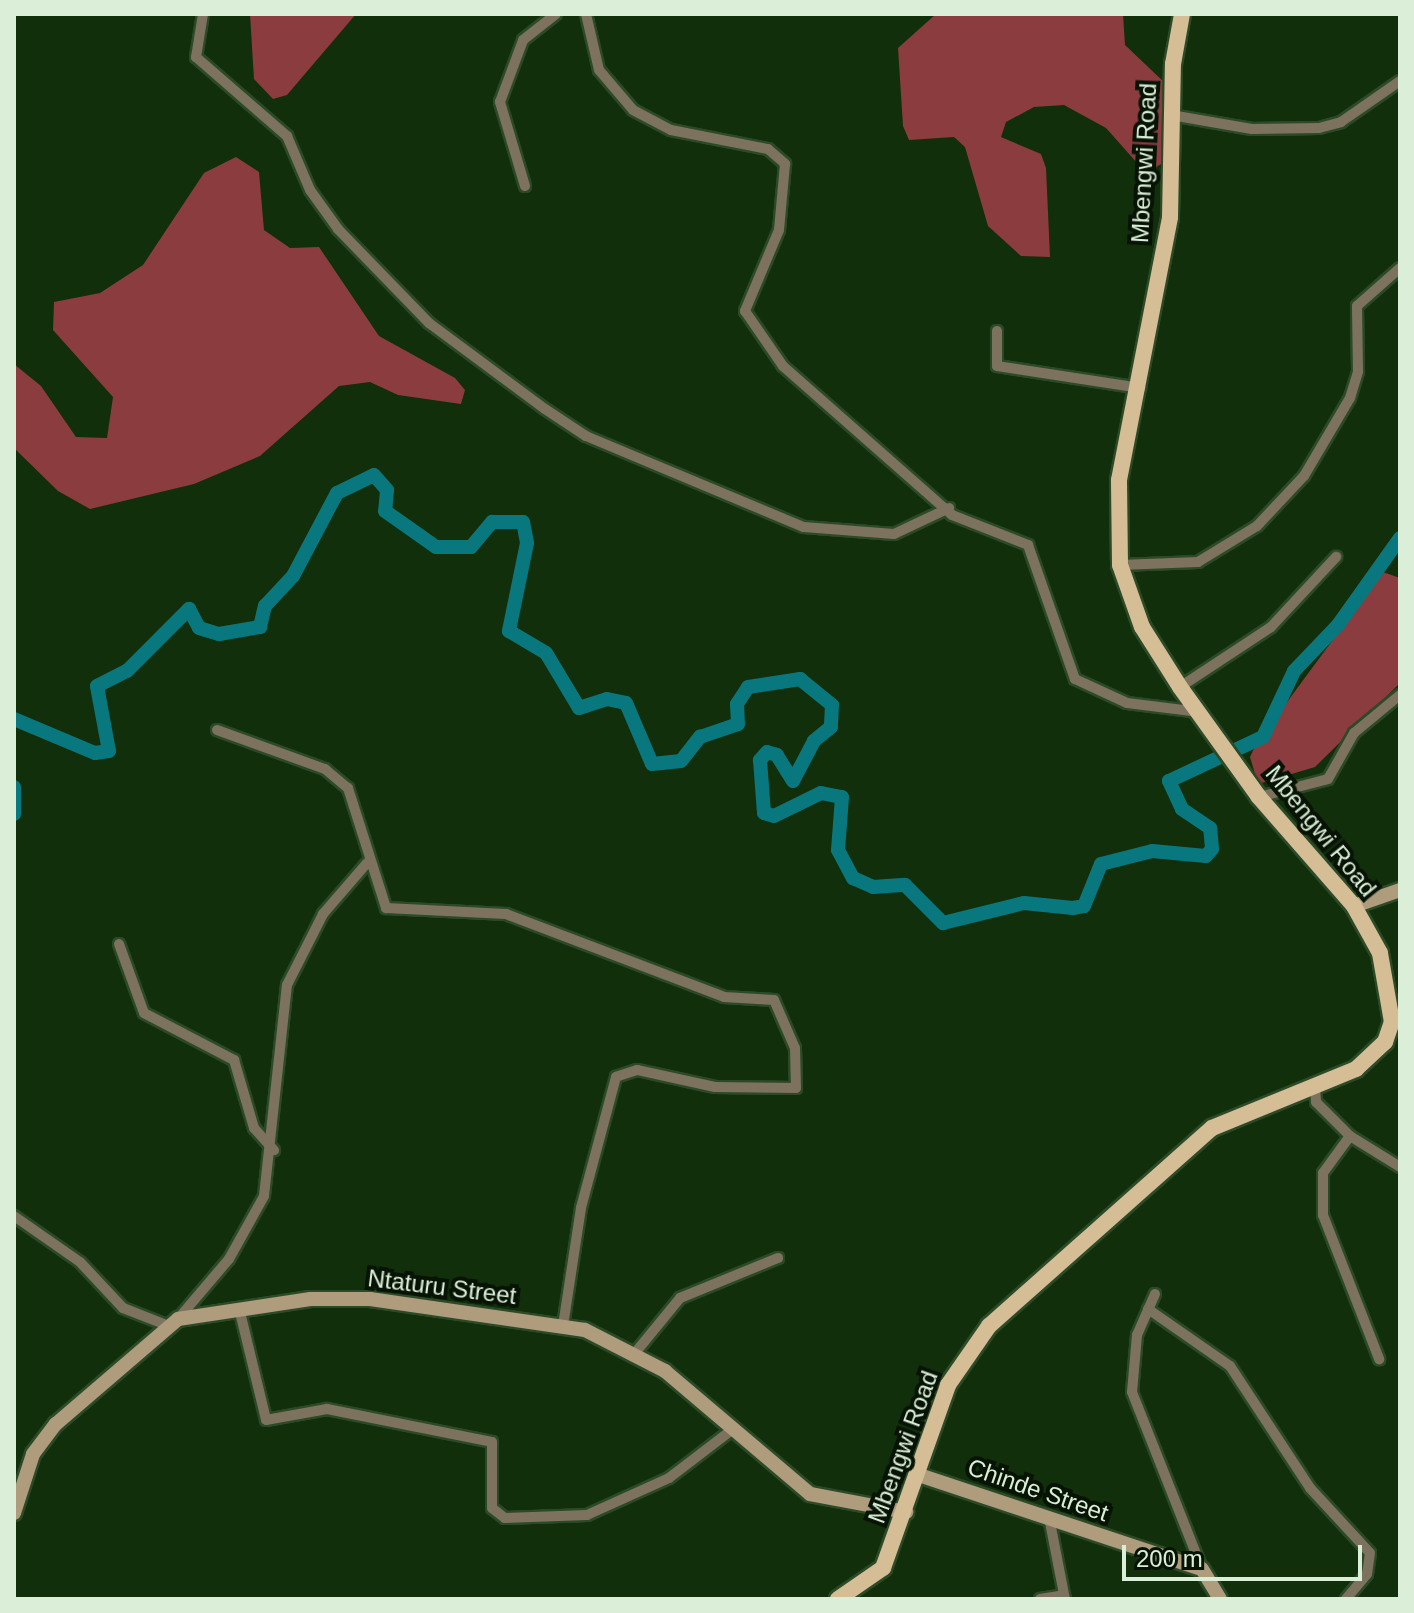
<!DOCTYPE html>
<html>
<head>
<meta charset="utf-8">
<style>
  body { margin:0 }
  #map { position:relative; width:1414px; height:1613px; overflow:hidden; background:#102f0a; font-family:Arial,sans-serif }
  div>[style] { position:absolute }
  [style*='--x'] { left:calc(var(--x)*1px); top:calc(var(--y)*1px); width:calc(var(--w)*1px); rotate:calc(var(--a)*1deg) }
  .forest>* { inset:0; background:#8b3c3e }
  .river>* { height:14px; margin:-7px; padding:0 7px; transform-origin:7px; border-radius:7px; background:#09787e }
  .roads { filter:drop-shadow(2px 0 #2c4a27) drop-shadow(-2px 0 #2c4a27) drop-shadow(0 2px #2c4a27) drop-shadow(0 -2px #2c4a27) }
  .street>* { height:10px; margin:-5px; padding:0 5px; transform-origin:5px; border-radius:5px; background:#7d725e }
  .secondary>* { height:14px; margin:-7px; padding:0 7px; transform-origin:7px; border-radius:7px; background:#af9c7d }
  .primary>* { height:16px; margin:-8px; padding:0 8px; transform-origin:8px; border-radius:8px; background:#d5bd95 }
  span { translate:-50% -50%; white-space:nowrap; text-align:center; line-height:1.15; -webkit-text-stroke:8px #071305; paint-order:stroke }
  .street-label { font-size:24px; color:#dbeed8 }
  .frame { position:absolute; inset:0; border:16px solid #dbeed8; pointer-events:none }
  .scale { position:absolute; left:1122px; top:1545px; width:240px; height:36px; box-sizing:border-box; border:4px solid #dbeed8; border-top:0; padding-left:10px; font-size:24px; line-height:28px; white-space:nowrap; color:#dbeed8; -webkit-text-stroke:6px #071305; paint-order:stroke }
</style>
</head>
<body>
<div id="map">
  <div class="forest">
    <div style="clip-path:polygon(250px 14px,356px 14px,287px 95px,273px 99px,254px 79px)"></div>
    <div style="clip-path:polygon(936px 14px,1123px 14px,1125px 45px,1165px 83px,1173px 144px,1161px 164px,1146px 173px,1106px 128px,1064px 105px,1034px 107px,1006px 122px,1001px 137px,1041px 154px,1046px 168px,1050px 257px,1021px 256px,988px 226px,965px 147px,954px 137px,909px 140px,903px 126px,898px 48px)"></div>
    <div style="clip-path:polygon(236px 157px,259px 172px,264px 230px,290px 248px,319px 247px,379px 336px,455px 378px,465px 390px,461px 404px,398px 395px,370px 382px,339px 386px,260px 456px,194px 484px,90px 509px,58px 491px,14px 448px,14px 364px,41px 386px,76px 437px,107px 438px,113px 397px,53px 330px,54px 302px,100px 293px,143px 265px,204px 173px)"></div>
    <div style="clip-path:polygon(1383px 572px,1400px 578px,1400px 683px,1315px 767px,1258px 784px,1250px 757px,1256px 744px)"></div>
  </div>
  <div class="river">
    <div style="--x:14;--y:719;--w:88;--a:22.8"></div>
    <div style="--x:95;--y:753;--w:14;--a:-8"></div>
    <div style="--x:109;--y:751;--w:66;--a:-100.5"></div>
    <div style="--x:97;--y:686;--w:34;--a:-27"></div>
    <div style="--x:127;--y:671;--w:88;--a:-45"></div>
    <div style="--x:189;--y:609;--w:21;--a:62"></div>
    <div style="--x:199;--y:628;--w:21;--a:17"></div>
    <div style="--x:219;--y:634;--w:42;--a:-9.7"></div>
    <div style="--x:260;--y:627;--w:22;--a:-77"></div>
    <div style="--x:265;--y:606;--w:41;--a:-47"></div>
    <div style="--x:293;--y:576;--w:94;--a:-62.1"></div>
    <div style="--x:337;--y:493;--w:41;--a:-25.9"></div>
    <div style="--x:374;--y:475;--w:20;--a:49"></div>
    <div style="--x:387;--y:490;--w:21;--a:95"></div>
    <div style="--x:385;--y:511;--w:62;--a:35.2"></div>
    <div style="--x:436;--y:547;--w:35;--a:0"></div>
    <div style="--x:471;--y:547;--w:33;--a:-50"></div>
    <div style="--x:492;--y:522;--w:31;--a:0"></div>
    <div style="--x:523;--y:522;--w:21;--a:79"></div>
    <div style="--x:527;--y:543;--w:90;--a:101.6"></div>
    <div style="--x:509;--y:631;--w:43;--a:30.7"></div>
    <div style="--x:546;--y:653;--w:64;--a:59"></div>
    <div style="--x:579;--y:708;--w:29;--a:-18"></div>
    <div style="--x:607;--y:699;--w:19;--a:12"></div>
    <div style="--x:626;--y:703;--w:66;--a:66.9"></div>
    <div style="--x:652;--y:764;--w:29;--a:-6"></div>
    <div style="--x:681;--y:761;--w:31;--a:-52"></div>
    <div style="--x:700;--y:737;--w:40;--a:-18.9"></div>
    <div style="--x:738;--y:724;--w:20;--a:-93"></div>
    <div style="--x:737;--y:704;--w:20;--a:-57"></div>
    <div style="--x:748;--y:687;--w:53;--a:-8.7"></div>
    <div style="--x:800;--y:679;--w:41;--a:39.1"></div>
    <div style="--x:832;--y:705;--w:22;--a:93"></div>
    <div style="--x:831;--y:727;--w:22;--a:141"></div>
    <div style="--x:814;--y:741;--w:45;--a:117.7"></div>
    <div style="--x:793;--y:781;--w:31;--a:-122"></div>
    <div style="--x:777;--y:755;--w:10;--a:-163"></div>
    <div style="--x:767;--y:752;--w:11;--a:131"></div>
    <div style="--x:760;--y:760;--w:53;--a:85.7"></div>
    <div style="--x:764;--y:813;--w:10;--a:17"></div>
    <div style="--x:774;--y:816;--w:52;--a:-26.1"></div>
    <div style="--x:821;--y:793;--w:21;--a:11"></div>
    <div style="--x:842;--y:797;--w:53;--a:94.3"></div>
    <div style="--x:838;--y:850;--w:32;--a:62"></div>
    <div style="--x:853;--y:878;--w:22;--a:24"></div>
    <div style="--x:873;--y:887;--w:32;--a:-4"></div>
    <div style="--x:905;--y:885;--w:54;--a:45"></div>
    <div style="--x:943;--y:923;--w:83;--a:-13.9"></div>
    <div style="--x:1024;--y:903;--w:49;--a:5.8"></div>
    <div style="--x:1073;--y:908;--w:11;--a:-10"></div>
    <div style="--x:1084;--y:906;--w:45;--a:-68"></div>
    <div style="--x:1101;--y:864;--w:53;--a:-14.3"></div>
    <div style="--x:1152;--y:851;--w:54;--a:5.3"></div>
    <div style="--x:1206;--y:856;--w:9;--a:-49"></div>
    <div style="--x:1212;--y:849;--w:21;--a:-95"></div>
    <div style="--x:1210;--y:828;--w:34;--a:-146"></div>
    <div style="--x:1182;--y:809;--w:31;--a:-115"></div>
    <div style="--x:1169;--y:781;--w:104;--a:-25.1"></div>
    <div style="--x:1263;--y:737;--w:73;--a:-64.8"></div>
    <div style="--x:1294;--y:671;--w:64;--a:-46.3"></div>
    <div style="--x:1338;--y:625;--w:107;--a:-54.5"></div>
    <div style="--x:14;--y:787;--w:27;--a:90"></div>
  </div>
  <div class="roads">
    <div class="street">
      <div style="--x:203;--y:14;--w:44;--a:99.2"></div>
      <div style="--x:196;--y:57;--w:121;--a:41"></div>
      <div style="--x:287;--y:136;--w:59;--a:66.9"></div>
      <div style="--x:310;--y:190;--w:48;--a:54.3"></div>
      <div style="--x:338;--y:229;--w:131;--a:45.9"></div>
      <div style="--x:429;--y:323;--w:144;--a:36.6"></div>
      <div style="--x:545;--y:409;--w:49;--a:33.4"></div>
      <div style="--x:586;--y:436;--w:236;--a:22.7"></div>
      <div style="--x:804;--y:527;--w:90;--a:4.4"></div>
      <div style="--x:894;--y:534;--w:61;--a:-25.3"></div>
      <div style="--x:586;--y:14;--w:57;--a:76.9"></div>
      <div style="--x:599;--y:70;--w:52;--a:49.6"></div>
      <div style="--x:633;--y:110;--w:43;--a:27.8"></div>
      <div style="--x:671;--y:130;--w:99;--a:11.1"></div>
      <div style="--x:768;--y:149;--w:23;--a:41"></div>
      <div style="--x:785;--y:164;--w:66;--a:95.2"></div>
      <div style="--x:779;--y:230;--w:88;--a:112.8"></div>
      <div style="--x:745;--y:311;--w:67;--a:55.4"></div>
      <div style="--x:783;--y:366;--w:225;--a:41.4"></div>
      <div style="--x:952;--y:515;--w:82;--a:21.5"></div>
      <div style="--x:1028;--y:545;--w:142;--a:70.7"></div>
      <div style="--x:1075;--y:679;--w:57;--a:24.8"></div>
      <div style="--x:1127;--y:703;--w:73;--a:7.1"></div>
      <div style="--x:1171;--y:115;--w:82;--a:9.8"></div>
      <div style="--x:1252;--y:129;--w:67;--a:-0.9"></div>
      <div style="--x:1319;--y:128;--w:23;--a:-15"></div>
      <div style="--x:1341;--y:122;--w:72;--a:-34.8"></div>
      <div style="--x:525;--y:186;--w:88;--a:-106.6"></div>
      <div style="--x:500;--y:102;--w:66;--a:-69.6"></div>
      <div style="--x:523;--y:40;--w:42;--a:-38.2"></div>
      <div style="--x:997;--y:331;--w:35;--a:90"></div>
      <div style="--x:997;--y:366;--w:145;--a:8.7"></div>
      <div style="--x:1120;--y:565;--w:78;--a:-2.2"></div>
      <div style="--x:1198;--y:562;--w:69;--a:-31.4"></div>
      <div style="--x:1257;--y:526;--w:69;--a:-46.8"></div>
      <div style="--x:1304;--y:476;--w:91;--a:-59.5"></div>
      <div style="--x:1350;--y:398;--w:28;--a:-73"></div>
      <div style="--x:1358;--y:371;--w:65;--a:-90.9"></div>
      <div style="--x:1357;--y:306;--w:57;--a:-41.5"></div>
      <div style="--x:1180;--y:687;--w:109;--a:-33.4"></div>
      <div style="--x:1271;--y:627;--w:96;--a:-47.1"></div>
      <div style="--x:217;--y:730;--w:115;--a:19.9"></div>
      <div style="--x:325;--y:769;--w:30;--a:40"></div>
      <div style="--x:348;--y:788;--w:126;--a:72.4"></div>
      <div style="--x:386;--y:908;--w:120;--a:2.9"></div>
      <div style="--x:506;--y:914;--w:233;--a:20.8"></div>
      <div style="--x:724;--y:997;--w:50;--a:3.4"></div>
      <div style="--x:774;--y:1000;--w:52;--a:66.4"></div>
      <div style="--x:795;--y:1048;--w:40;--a:88.6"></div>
      <div style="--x:796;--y:1088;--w:81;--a:-179.3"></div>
      <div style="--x:715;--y:1087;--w:80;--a:-167.7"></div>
      <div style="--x:637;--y:1070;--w:22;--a:162"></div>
      <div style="--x:616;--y:1077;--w:136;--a:105"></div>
      <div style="--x:581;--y:1208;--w:118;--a:98.7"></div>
      <div style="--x:1259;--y:797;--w:71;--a:-14.6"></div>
      <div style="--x:1328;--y:779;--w:53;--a:-60.5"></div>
      <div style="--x:1354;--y:733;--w:60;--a:-39.6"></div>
      <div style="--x:119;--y:944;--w:73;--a:70.1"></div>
      <div style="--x:144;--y:1013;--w:102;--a:27.6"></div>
      <div style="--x:234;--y:1060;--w:71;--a:73.6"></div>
      <div style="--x:254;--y:1128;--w:30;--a:48"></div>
      <div style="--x:1315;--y:1087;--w:15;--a:86"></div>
      <div style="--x:1316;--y:1102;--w:48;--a:45"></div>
      <div style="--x:1350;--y:1136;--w:59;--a:31.8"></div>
      <div style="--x:1350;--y:1136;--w:46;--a:126.1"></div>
      <div style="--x:1323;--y:1173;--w:42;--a:90"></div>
      <div style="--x:1323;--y:1215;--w:155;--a:68.7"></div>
      <div style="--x:14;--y:1216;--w:80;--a:34.9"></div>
      <div style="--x:80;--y:1262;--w:63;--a:46.9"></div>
      <div style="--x:123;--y:1308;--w:49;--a:21.4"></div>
      <div style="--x:1155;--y:1294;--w:45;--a:113.7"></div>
      <div style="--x:1137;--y:1335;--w:57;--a:95"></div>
      <div style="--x:1132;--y:1392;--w:190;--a:68.4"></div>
      <div style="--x:239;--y:1308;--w:115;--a:76.4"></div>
      <div style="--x:266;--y:1420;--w:62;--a:-10.2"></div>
      <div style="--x:327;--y:1409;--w:168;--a:11.3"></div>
      <div style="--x:492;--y:1442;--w:66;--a:90"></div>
      <div style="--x:492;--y:1508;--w:16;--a:38"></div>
      <div style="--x:505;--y:1518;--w:82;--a:-2.1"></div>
      <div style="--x:587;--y:1515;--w:90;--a:-24.3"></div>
      <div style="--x:669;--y:1478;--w:81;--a:-37.4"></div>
      <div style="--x:1148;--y:1309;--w:100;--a:34.8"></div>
      <div style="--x:1230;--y:1366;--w:146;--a:56.7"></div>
      <div style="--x:1310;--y:1488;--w:88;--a:47.3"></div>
      <div style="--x:1370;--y:1553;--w:21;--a:98"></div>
      <div style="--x:1367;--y:1574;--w:33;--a:130"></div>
      <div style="--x:178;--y:1319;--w:79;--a:-49.6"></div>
      <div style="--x:229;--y:1259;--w:72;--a:-60.9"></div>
      <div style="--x:264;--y:1196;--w:212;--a:-83.8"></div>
      <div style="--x:287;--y:985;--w:80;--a:-63.1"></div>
      <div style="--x:323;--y:914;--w:67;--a:-49.2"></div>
      <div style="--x:635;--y:1353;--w:71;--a:-50.7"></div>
      <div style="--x:680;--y:1298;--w:106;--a:-22.2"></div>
      <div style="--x:1049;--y:1517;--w:84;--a:79"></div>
      <div style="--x:1040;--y:1599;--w:24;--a:-9"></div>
    </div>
    <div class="secondary">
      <div style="--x:1354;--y:906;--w:49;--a:-19.2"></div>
      <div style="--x:916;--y:1474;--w:301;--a:18.4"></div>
      <div style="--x:1202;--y:1569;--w:35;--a:59"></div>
      <div style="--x:14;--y:1513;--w:62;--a:-72.1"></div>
      <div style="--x:33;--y:1454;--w:38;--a:-53"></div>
      <div style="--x:56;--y:1424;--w:161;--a:-40.7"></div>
      <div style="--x:178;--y:1319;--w:134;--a:-8.6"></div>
      <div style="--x:311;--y:1299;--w:59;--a:0"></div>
      <div style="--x:370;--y:1299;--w:217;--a:8.2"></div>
      <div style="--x:585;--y:1330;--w:90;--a:27.1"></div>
      <div style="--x:665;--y:1371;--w:190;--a:40.3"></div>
      <div style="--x:810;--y:1494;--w:98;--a:10.6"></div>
    </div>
    <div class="primary">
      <div style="--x:838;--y:1599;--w:55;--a:-34.6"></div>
      <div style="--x:883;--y:1568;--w:194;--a:-70.4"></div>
      <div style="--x:948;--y:1385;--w:72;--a:-55.2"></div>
      <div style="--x:989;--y:1326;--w:298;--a:-41.6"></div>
      <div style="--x:1212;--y:1128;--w:156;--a:-22.3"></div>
      <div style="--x:1356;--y:1069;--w:40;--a:-43"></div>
      <div style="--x:1385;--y:1042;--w:21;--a:-71"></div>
      <div style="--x:1392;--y:1022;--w:70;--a:-99.9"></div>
      <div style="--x:1380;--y:953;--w:54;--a:-119"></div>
      <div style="--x:1354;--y:906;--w:145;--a:-131.1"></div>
      <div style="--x:1259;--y:797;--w:135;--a:-125.7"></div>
      <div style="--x:1180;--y:687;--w:71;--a:-122.3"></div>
      <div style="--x:1142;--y:627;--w:66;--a:-109.5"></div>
      <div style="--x:1120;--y:565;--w:85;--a:-90.7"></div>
      <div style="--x:1119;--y:480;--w:268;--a:-79"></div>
      <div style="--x:1170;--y:217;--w:153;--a:-88.9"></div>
      <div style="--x:1173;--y:64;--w:51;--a:-79.8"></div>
    </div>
  </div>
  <div class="street-label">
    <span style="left:1144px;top:163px;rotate:-87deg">Mbengwi Road</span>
    <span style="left:1321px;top:831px;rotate:51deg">Mbengwi Road</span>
    <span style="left:442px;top:1287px;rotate:7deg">Ntaturu Street</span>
    <span style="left:903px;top:1447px;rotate:-70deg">Mbengwi Road</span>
    <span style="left:1038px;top:1490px;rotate:19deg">Chinde Street</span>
  </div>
  <div class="frame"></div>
  <div class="scale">200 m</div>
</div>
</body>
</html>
